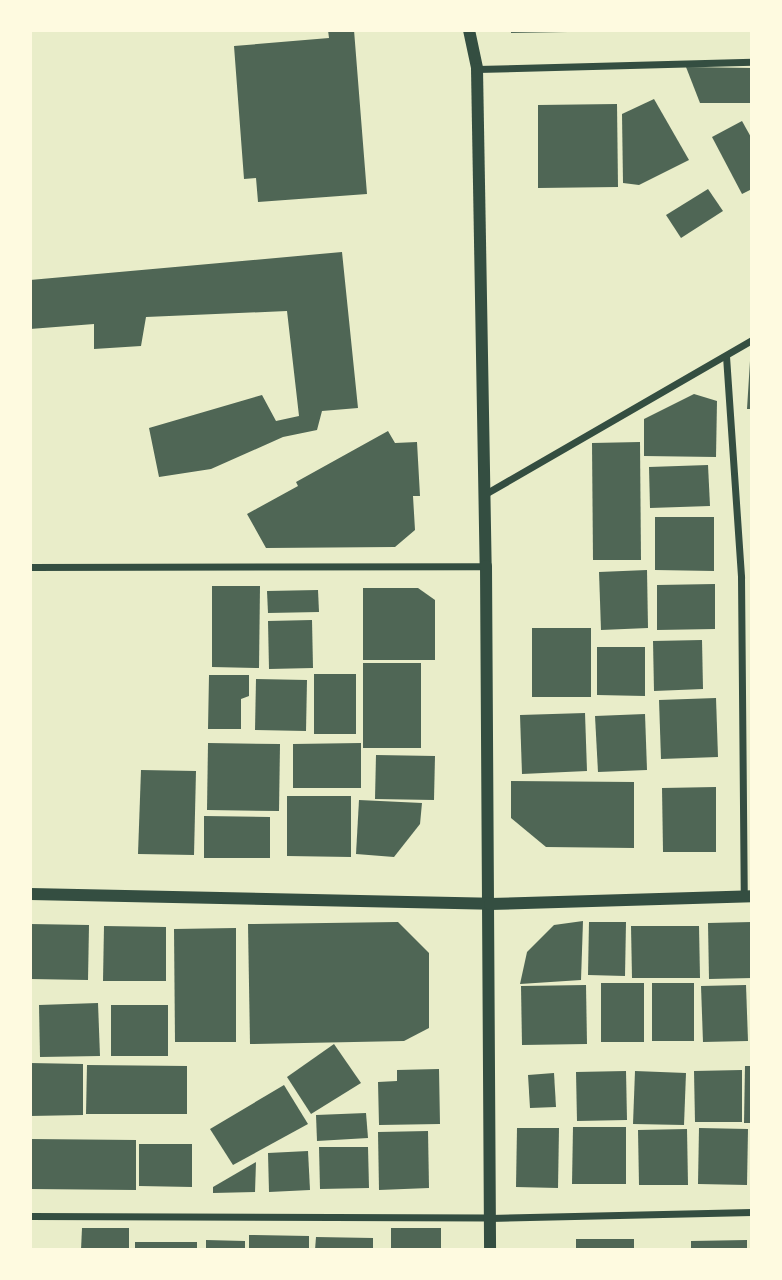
<!DOCTYPE html>
<html>
<head>
<meta charset="utf-8">
<style>
  body { margin:0 }
  #map { position:relative; width:782px; height:1280px; overflow:hidden; background:#e9edc9; font-family:Manrope,sans-serif }
  div>[style] { position:absolute }
  [style*='--x'] { left:calc(var(--x)*1px); top:calc(var(--y)*1px); width:calc(var(--w)*1px); rotate:calc(var(--a)*1deg) }
  .building>* { inset:0; background:#4f6655 }
  .minor>* { height:7px; margin:-3.5px; padding:0 3.5px; transform-origin:3.5px; border-radius:3.5px; background:#344e41 }
  .tertiary>* { height:12px; margin:-6px; padding:0 6px; transform-origin:6px; border-radius:6px; background:#344e41 }
  span { translate:-50% -50%; white-space:nowrap; text-align:center; line-height:1.15; -webkit-text-stroke:5px #fefae0; paint-order:stroke }
  .frame { position:absolute; inset:0; border:32px solid #fefae0; pointer-events:none }
</style>
</head>
<body>
<div id="map">
  <div class="building">
    <div style="clip-path:polygon(328px 30px,354px 30px,367px 194px,258px 202px,256px 178px,244px 179px,234px 46px,329px 38px)"></div>
    <div style="clip-path:polygon(511px 30px,568px 30px,568px 32px,511px 33px)"></div>
    <div style="clip-path:polygon(686px 67px,752px 68px,752px 103px,700px 103px)"></div>
    <div style="clip-path:polygon(654px 99px,689px 160px,639px 185px,623px 183px,622px 114px)"></div>
    <div style="clip-path:polygon(617px 104px,618px 187px,538px 188px,538px 105px)"></div>
    <div style="clip-path:polygon(742px 121px,752px 139px,752px 189px,742px 194px,712px 137px)"></div>
    <div style="clip-path:polygon(708px 189px,723px 211px,681px 238px,666px 215px)"></div>
    <div style="clip-path:polygon(342px 252px,358px 408px,322px 411px,317px 430px,283px 437px,211px 469px,159px 477px,149px 428px,262px 395px,276px 421px,299px 416px,287px 311px,146px 317px,141px 346px,94px 349px,94px 324px,30px 329px,30px 280px)"></div>
    <div style="clip-path:polygon(752px 359px,752px 409px,747px 409px,750px 361px)"></div>
    <div style="clip-path:polygon(694px 394px,717px 401px,716px 457px,644px 456px,644px 419px)"></div>
    <div style="clip-path:polygon(388px 431px,395px 443px,417px 442px,420px 496px,413px 496px,415px 530px,395px 547px,266px 548px,247px 514px,298px 486px,296px 482px)"></div>
    <div style="clip-path:polygon(640px 442px,641px 560px,593px 560px,592px 443px)"></div>
    <div style="clip-path:polygon(708px 465px,710px 506px,650px 508px,649px 467px)"></div>
    <div style="clip-path:polygon(655px 517px,714px 517px,714px 571px,655px 570px)"></div>
    <div style="clip-path:polygon(647px 570px,648px 628px,601px 630px,599px 572px)"></div>
    <div style="clip-path:polygon(715px 584px,715px 629px,657px 630px,657px 585px)"></div>
    <div style="clip-path:polygon(212px 586px,260px 586px,259px 668px,212px 667px)"></div>
    <div style="clip-path:polygon(363px 588px,418px 588px,435px 600px,435px 660px,363px 660px)"></div>
    <div style="clip-path:polygon(318px 590px,319px 612px,268px 613px,267px 591px)"></div>
    <div style="clip-path:polygon(312px 620px,313px 668px,269px 669px,268px 621px)"></div>
    <div style="clip-path:polygon(532px 628px,591px 628px,591px 697px,532px 697px)"></div>
    <div style="clip-path:polygon(702px 640px,703px 689px,654px 691px,653px 641px)"></div>
    <div style="clip-path:polygon(597px 647px,645px 647px,645px 696px,597px 695px)"></div>
    <div style="clip-path:polygon(363px 663px,421px 663px,421px 748px,363px 748px)"></div>
    <div style="clip-path:polygon(314px 674px,356px 674px,356px 734px,314px 734px)"></div>
    <div style="clip-path:polygon(209px 675px,249px 675px,249px 696px,241px 699px,241px 729px,208px 729px)"></div>
    <div style="clip-path:polygon(256px 679px,307px 680px,306px 731px,255px 730px)"></div>
    <div style="clip-path:polygon(716px 698px,718px 757px,661px 759px,659px 700px)"></div>
    <div style="clip-path:polygon(585px 713px,587px 771px,522px 774px,520px 715px)"></div>
    <div style="clip-path:polygon(645px 714px,647px 770px,598px 772px,595px 716px)"></div>
    <div style="clip-path:polygon(208px 743px,280px 744px,279px 811px,207px 810px)"></div>
    <div style="clip-path:polygon(361px 743px,361px 788px,293px 788px,293px 744px)"></div>
    <div style="clip-path:polygon(376px 755px,435px 756px,434px 800px,375px 799px)"></div>
    <div style="clip-path:polygon(141px 770px,196px 771px,194px 855px,138px 854px)"></div>
    <div style="clip-path:polygon(511px 781px,634px 782px,634px 848px,546px 847px,511px 818px)"></div>
    <div style="clip-path:polygon(716px 787px,716px 852px,663px 852px,662px 788px)"></div>
    <div style="clip-path:polygon(287px 796px,351px 796px,351px 857px,287px 856px)"></div>
    <div style="clip-path:polygon(359px 800px,422px 803px,420px 824px,394px 857px,356px 854px)"></div>
    <div style="clip-path:polygon(204px 816px,270px 817px,270px 858px,204px 858px)"></div>
    <div style="clip-path:polygon(583px 921px,581px 980px,520px 984px,527px 952px,554px 925px)"></div>
    <div style="clip-path:polygon(398px 922px,429px 953px,429px 1028px,404px 1041px,250px 1044px,248px 924px)"></div>
    <div style="clip-path:polygon(589px 922px,626px 922px,625px 976px,588px 975px)"></div>
    <div style="clip-path:polygon(752px 922px,752px 978px,709px 979px,708px 923px)"></div>
    <div style="clip-path:polygon(30px 924px,89px 925px,88px 980px,30px 979px)"></div>
    <div style="clip-path:polygon(104px 926px,166px 927px,166px 981px,103px 981px)"></div>
    <div style="clip-path:polygon(631px 926px,699px 926px,700px 978px,632px 978px)"></div>
    <div style="clip-path:polygon(236px 928px,236px 1042px,175px 1042px,174px 929px)"></div>
    <div style="clip-path:polygon(601px 983px,644px 983px,644px 1042px,601px 1042px)"></div>
    <div style="clip-path:polygon(652px 983px,694px 983px,694px 1041px,652px 1041px)"></div>
    <div style="clip-path:polygon(586px 985px,587px 1044px,522px 1045px,521px 986px)"></div>
    <div style="clip-path:polygon(746px 985px,748px 1041px,703px 1042px,701px 986px)"></div>
    <div style="clip-path:polygon(98px 1003px,100px 1056px,40px 1057px,39px 1005px)"></div>
    <div style="clip-path:polygon(111px 1005px,168px 1005px,168px 1056px,111px 1056px)"></div>
    <div style="clip-path:polygon(334px 1044px,361px 1083px,311px 1114px,287px 1077px)"></div>
    <div style="clip-path:polygon(30px 1063px,83px 1064px,83px 1115px,30px 1116px)"></div>
    <div style="clip-path:polygon(87px 1065px,187px 1066px,187px 1114px,86px 1114px)"></div>
    <div style="clip-path:polygon(745px 1066px,752px 1066px,752px 1123px,744px 1123px)"></div>
    <div style="clip-path:polygon(439px 1069px,440px 1124px,379px 1125px,378px 1082px,397px 1081px,397px 1070px)"></div>
    <div style="clip-path:polygon(742px 1070px,742px 1122px,695px 1122px,694px 1071px)"></div>
    <div style="clip-path:polygon(626px 1071px,627px 1120px,577px 1121px,576px 1072px)"></div>
    <div style="clip-path:polygon(635px 1071px,686px 1073px,684px 1125px,633px 1124px)"></div>
    <div style="clip-path:polygon(554px 1073px,556px 1107px,530px 1108px,528px 1075px)"></div>
    <div style="clip-path:polygon(284px 1085px,308px 1124px,233px 1165px,210px 1129px)"></div>
    <div style="clip-path:polygon(366px 1113px,368px 1138px,317px 1141px,316px 1115px)"></div>
    <div style="clip-path:polygon(573px 1127px,626px 1127px,626px 1184px,572px 1184px)"></div>
    <div style="clip-path:polygon(517px 1128px,559px 1128px,558px 1188px,516px 1187px)"></div>
    <div style="clip-path:polygon(699px 1128px,748px 1129px,747px 1185px,698px 1184px)"></div>
    <div style="clip-path:polygon(687px 1129px,688px 1185px,639px 1185px,638px 1130px)"></div>
    <div style="clip-path:polygon(428px 1131px,429px 1188px,379px 1190px,378px 1132px)"></div>
    <div style="clip-path:polygon(30px 1139px,136px 1140px,136px 1190px,30px 1189px)"></div>
    <div style="clip-path:polygon(139px 1144px,192px 1144px,192px 1187px,139px 1186px)"></div>
    <div style="clip-path:polygon(319px 1147px,368px 1147px,369px 1188px,320px 1189px)"></div>
    <div style="clip-path:polygon(308px 1151px,310px 1190px,269px 1192px,268px 1153px)"></div>
    <div style="clip-path:polygon(256px 1162px,255px 1192px,213px 1193px,213px 1187px)"></div>
    <div style="clip-path:polygon(82px 1228px,129px 1228px,129px 1250px,81px 1250px)"></div>
    <div style="clip-path:polygon(391px 1228px,441px 1228px,441px 1250px,391px 1250px)"></div>
    <div style="clip-path:polygon(249px 1235px,309px 1236px,309px 1250px,249px 1250px)"></div>
    <div style="clip-path:polygon(316px 1237px,373px 1238px,373px 1250px,315px 1250px)"></div>
    <div style="clip-path:polygon(576px 1239px,634px 1239px,634px 1250px,576px 1250px)"></div>
    <div style="clip-path:polygon(206px 1240px,245px 1241px,245px 1250px,206px 1250px)"></div>
    <div style="clip-path:polygon(747px 1240px,747px 1250px,691px 1250px,691px 1241px)"></div>
    <div style="clip-path:polygon(135px 1242px,197px 1242px,197px 1250px,135px 1250px)"></div>
  </div>
  <div class="minor">
    <div style="--x:477;--y:69;--w:275;--a:-1.5"></div>
    <div style="--x:726;--y:356;--w:222;--a:86.1"></div>
    <div style="--x:741;--y:577;--w:319;--a:89.5"></div>
    <div style="--x:485;--y:494;--w:308;--a:-30"></div>
    <div style="--x:30;--y:567;--w:456;--a:-0.1"></div>
    <div style="--x:30;--y:1216;--w:460;--a:0.2"></div>
    <div style="--x:490;--y:1218;--w:262;--a:-1.3"></div>
  </div>
  <div class="tertiary">
    <div style="--x:469;--y:30;--w:40;--a:78"></div>
    <div style="--x:477;--y:69;--w:497;--a:89"></div>
    <div style="--x:486;--y:566;--w:684;--a:89.66"></div>
    <div style="--x:30;--y:894;--w:460;--a:1.2"></div>
    <div style="--x:490;--y:904;--w:262;--a:-1.7"></div>
  </div>
  <div class="frame"></div>
</div>
</body>
</html>
